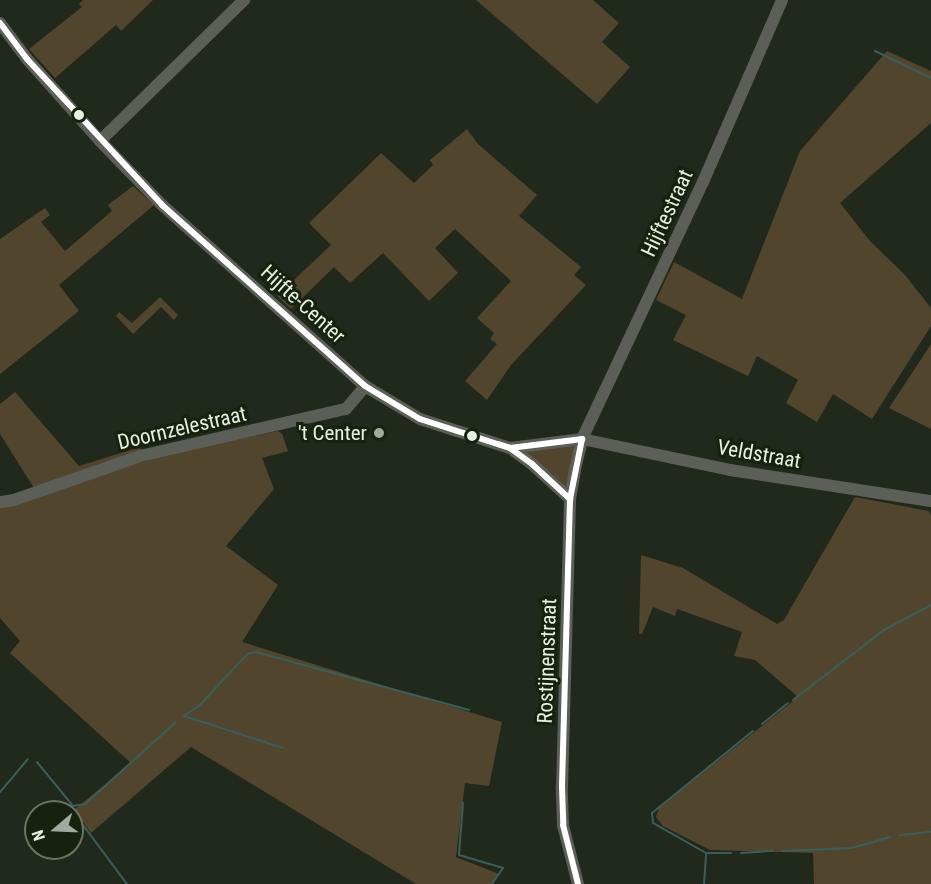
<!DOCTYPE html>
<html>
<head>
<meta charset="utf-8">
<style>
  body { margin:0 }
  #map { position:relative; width:931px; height:884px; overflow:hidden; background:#21281c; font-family:"Roboto Condensed",sans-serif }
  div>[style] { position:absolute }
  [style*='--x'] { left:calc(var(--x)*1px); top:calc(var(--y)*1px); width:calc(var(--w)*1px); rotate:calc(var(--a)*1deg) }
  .green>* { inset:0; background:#52452e }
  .stream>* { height:2px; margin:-1px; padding:0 1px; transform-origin:1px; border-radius:1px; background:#3a5f5a }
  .minor>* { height:12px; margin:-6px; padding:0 6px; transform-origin:6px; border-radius:6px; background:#5c5e58 }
  .bus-1>* { height:6px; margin:-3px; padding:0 3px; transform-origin:3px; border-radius:3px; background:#fff }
  .dots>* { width:16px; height:16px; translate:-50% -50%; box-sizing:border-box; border:3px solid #17220e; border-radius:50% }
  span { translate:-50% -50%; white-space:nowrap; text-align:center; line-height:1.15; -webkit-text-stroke:6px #17220e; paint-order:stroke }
  .street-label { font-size:21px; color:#e8f0e2 }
  .poi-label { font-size:21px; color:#e8f0e2 }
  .right { translate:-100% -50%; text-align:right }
  .north { position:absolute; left:24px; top:800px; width:60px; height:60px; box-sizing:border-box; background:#17220e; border:2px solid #6b7463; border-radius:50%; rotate:251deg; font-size:16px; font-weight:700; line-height:24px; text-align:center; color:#e8f0e2 }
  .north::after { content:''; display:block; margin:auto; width:21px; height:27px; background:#a2aa9d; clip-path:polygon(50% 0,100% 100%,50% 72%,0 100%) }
</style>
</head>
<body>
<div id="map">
  <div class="green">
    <div style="clip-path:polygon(83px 0,153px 0,121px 31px,116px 25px,55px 78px,29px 49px,82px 7px,79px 4px)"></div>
    <div style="clip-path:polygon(476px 0,593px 0,619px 23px,602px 42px,630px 67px,597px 104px)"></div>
    <div style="clip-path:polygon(887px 51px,931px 71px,931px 123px,840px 203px,870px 241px,905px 275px,931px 308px,931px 326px,872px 419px,833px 394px,817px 422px,786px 403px,798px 380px,757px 356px,748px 376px,673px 340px,686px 315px,656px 300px,674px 262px,742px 299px,800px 151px)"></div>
    <div style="clip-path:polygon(467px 129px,478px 144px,537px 195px,519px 216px,581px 267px,574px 275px,586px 285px,511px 365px,487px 400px,465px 381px,497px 344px,490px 339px,494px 333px,477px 318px,511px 281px,455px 229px,435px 248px,458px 273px,429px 301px,383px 253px,350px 283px,334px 267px,291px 309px,277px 296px,331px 245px,309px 223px,381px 153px,414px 183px,433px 165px,430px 160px)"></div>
    <div style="clip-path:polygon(133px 186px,154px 205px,59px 285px,79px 311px,0 374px,0 239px,45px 208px,50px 215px,41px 222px,65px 251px,112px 211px,108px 205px)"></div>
    <div style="clip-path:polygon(160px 297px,178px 315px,174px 320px,161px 307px,133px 334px,116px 316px,119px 312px,132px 323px)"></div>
    <div style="clip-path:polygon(931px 344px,931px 429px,889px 408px)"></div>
    <div style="clip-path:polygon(15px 392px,79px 466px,137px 448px,148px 450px,34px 488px,0 434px,0 404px)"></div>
    <div style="clip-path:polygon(278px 431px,282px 434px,288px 451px,262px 458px,274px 489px,226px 546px,278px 585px,242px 642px,502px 722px,489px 786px,465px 783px,456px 857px,499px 874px,493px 884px,416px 884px,191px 747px,91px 833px,74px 810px,131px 763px,10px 653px,20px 641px,0 618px,0 506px,167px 454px)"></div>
    <div style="clip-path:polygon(582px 439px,570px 499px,510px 448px)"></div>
    <div style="clip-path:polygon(855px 497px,929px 511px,931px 515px,931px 884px,814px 884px,813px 853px,710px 850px,663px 826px,656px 817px,659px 808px,798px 697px,755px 660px,734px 656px,742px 632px,677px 609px,675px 616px,653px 607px,642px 634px,639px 634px,641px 555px,683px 568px,777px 624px,784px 620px)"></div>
  </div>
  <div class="stream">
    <div style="--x:875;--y:51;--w:62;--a:25.7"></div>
    <div style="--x:793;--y:700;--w:115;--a:-37.6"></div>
    <div style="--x:884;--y:630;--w:53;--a:-28"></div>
    <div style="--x:184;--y:716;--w:18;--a:-34"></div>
    <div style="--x:199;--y:706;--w:71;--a:-47.3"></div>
    <div style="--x:247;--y:654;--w:9;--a:-13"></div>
    <div style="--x:256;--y:652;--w:221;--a:15.2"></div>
    <div style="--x:184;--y:716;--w:104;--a:17.9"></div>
    <div style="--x:762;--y:724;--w:33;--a:-39"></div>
    <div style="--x:37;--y:762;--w:57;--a:50.7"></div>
    <div style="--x:73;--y:806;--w:12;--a:-9"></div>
    <div style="--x:85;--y:804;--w:122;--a:-42"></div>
    <div style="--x:0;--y:792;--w:43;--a:-49.7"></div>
    <div style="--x:463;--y:803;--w:52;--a:94.4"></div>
    <div style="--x:459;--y:855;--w:46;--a:16.5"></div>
    <div style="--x:503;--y:868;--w:19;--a:125"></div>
    <div style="--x:74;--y:813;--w:89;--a:53.3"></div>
    <div style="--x:900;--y:835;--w:31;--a:-6"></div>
    <div style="--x:783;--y:851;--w:69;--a:-2.5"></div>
    <div style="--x:852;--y:848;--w:40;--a:-16"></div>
    <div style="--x:731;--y:853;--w:25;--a:180"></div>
    <div style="--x:706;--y:853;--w:61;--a:-150.5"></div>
    <div style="--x:653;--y:823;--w:10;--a:-96"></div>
    <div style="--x:652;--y:813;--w:130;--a:-39.1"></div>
    <div style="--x:741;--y:853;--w:32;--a:-4"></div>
    <div style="--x:704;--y:884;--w:30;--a:-86"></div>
  </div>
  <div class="minor">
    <div style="--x:0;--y:23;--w:45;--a:53.1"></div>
    <div style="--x:27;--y:59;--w:110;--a:48.3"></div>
    <div style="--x:100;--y:141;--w:89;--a:45.9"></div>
    <div style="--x:162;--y:205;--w:272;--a:41.7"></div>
    <div style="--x:365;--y:386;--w:64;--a:31"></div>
    <div style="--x:420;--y:419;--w:95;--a:17.9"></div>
    <div style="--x:510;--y:448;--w:27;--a:36"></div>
    <div style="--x:532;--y:464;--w:52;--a:42.6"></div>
    <div style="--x:100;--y:141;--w:202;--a:-44.4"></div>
    <div style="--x:510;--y:448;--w:73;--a:-7.1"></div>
    <div style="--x:582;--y:439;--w:151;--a:11.8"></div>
    <div style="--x:730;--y:470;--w:203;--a:8.8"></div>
    <div style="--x:0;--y:502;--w:14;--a:-8"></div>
    <div style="--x:14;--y:500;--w:133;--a:-19.2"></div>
    <div style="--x:140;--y:456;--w:211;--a:-12.9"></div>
    <div style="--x:346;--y:409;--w:30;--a:-50"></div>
    <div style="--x:578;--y:884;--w:61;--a:-104.3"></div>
    <div style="--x:563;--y:825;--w:38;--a:-92"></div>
    <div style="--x:562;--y:787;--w:288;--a:-88.4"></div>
    <div style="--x:570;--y:499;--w:29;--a:-80"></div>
    <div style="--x:575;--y:470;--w:32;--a:-77"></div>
    <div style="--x:582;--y:439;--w:284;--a:-64.8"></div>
    <div style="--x:703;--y:182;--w:198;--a:-66.5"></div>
  </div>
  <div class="bus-1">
    <div style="--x:0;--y:23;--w:45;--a:53.1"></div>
    <div style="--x:27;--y:59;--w:199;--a:47.2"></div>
    <div style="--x:162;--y:205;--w:272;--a:41.7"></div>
    <div style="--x:365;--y:386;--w:64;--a:31"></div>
    <div style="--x:420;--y:419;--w:95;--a:17.9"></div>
    <div style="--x:510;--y:448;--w:73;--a:-7.1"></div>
    <div style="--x:582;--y:439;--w:61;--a:101.3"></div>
    <div style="--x:570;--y:499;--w:288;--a:91.6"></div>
    <div style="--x:562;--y:787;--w:38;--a:88"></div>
    <div style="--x:563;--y:825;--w:61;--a:75.7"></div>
    <div style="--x:498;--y:444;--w:13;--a:18"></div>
    <div style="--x:510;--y:448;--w:27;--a:36"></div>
    <div style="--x:532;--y:464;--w:52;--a:42.6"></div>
  </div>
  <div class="dots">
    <div style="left:79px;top:115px;background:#e8f0e2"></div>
    <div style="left:379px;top:433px;background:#a2aa9d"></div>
    <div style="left:472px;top:436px;background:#e8f0e2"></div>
  </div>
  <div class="street-label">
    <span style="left:667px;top:213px;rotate:-65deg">Hijftestraat</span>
    <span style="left:303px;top:304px;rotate:42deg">Hijfte-Center</span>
    <span style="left:182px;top:428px;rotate:-13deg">Doornzelestraat</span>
    <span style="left:759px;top:454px;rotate:10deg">Veldstraat</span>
    <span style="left:547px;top:661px;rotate:-88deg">Rostijnenstraat</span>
  </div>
  <div class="poi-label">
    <span class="right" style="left:367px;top:433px">'t Center</span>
  </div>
  <div class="north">N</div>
</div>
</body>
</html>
